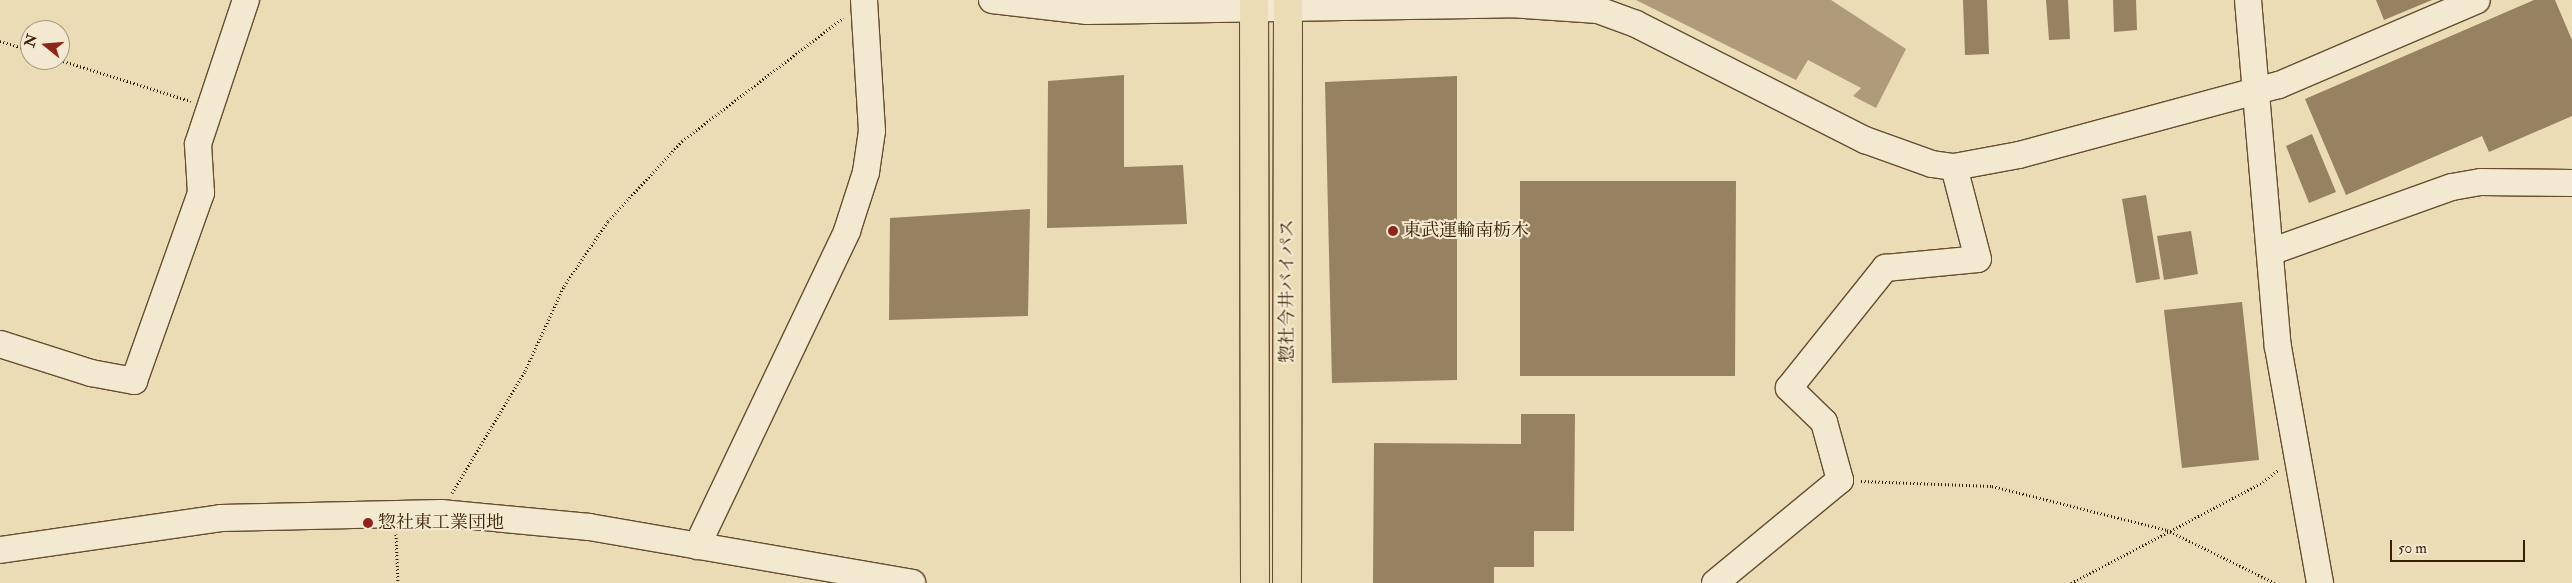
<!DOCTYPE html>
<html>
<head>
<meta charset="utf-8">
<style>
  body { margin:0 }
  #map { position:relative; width:2572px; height:583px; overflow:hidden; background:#ecdcb6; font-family:"IM FELL Double Pica","Noto Serif JP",serif }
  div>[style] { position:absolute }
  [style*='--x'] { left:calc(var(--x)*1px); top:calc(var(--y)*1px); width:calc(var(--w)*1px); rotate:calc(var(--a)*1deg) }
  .water>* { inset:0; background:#af9b79 }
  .building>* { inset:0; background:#968160 }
  .path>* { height:3px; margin-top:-1.5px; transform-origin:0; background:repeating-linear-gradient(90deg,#381e03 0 1px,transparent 0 3.5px) }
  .roads { filter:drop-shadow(1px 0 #654e30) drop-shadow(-1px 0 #654e30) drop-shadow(0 1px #654e30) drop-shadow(0 -1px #654e30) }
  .minor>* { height:26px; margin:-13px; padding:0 13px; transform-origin:13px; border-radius:13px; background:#f3e8d0 }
  .major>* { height:28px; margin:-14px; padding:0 14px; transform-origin:14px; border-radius:14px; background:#ecdcb6 }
  .dots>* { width:14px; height:14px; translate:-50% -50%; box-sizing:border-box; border:2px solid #f3e8d0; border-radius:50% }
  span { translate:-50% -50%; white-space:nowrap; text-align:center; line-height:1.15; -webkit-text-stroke:4px #f3e8d0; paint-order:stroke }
  .poi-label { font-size:18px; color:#381e03 }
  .left { translate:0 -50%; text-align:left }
  .street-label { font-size:18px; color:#381e03 }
  .north { position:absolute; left:20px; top:20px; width:50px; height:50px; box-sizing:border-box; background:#f3e8d0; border:1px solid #a8977e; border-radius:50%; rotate:287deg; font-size:14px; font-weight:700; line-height:20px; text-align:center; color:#381e03 }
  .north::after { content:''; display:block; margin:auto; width:18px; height:22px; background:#8f2418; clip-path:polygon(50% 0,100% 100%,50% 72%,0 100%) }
  .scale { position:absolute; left:2390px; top:540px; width:135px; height:22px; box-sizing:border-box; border:2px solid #381e03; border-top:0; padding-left:6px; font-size:15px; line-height:18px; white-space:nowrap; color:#381e03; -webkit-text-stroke:4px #f3e8d0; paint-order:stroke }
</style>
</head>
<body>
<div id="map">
  <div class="water">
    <div style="clip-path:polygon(1636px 0,1831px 0,1906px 49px,1876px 108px,1853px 96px,1861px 88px,1808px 60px,1796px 80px)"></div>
  </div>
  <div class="building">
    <div style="clip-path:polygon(1963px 0,1987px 0,1989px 54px,1965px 55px)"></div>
    <div style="clip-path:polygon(2046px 0,2068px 0,2070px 39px,2049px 40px)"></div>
    <div style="clip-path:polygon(2113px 0,2136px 0,2137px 30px,2114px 32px)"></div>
    <div style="clip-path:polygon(2376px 0,2432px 0,2384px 20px)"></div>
    <div style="clip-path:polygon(2534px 0,2555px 0,2572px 40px,2572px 116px,2489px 152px,2482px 136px,2346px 195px,2305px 99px)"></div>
    <div style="clip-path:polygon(1124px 75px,1124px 167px,1183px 165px,1187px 224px,1047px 228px,1048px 81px)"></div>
    <div style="clip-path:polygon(1457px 76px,1457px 380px,1332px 383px,1325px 82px)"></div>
    <div style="clip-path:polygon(2312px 134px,2336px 192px,2309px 203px,2286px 146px)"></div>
    <div style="clip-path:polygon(1520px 181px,1736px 181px,1735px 376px,1520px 376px)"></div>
    <div style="clip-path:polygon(2146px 195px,2160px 279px,2136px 283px,2122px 199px)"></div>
    <div style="clip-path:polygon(1030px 209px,1028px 316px,889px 320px,890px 218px)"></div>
    <div style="clip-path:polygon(2191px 231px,2198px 274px,2164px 280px,2157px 236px)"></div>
    <div style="clip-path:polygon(2242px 302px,2259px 460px,2182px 468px,2164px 310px)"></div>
    <div style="clip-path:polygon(1521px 414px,1575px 414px,1574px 531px,1534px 531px,1534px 567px,1494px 567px,1494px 583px,1373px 583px,1374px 443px,1521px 444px)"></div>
  </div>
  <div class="path">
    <div style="--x:0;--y:41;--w:31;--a:17"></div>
    <div style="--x:60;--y:60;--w:137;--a:17.4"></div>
    <div style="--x:1861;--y:481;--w:131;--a:2.2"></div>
    <div style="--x:1992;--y:486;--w:180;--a:14.1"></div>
    <div style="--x:2167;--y:530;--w:120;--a:26.1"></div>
    <div style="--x:452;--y:493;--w:142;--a:-59.1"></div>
    <div style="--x:525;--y:371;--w:94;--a:-65.4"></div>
    <div style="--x:564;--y:286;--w:78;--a:-55.9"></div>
    <div style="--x:608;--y:221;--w:109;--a:-47.2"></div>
    <div style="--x:682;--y:141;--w:203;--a:-37.4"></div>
    <div style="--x:396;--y:534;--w:49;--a:87.7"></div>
    <div style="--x:2071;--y:583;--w:217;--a:-27.7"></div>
    <div style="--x:2263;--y:482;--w:19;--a:-39"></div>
  </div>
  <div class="roads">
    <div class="minor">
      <div style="--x:992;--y:0;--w:96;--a:6.6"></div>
      <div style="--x:1087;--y:11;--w:423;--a:-0.9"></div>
      <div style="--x:1510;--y:4;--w:88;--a:3.9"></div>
      <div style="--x:1598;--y:10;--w:40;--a:20.2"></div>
      <div style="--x:1636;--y:24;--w:257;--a:26.9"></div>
      <div style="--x:1865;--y:140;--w:71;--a:19.7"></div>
      <div style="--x:1932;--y:164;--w:22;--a:8"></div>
      <div style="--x:1954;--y:167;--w:66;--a:-10.5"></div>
      <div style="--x:2019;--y:155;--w:269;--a:-15.1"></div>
      <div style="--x:2279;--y:85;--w:215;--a:-23.2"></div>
      <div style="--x:2248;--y:0;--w:348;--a:85.1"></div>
      <div style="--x:2278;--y:347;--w:240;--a:79.9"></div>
      <div style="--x:2270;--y:252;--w:193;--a:-19.7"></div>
      <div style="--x:2452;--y:187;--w:29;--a:-10"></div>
      <div style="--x:2481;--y:182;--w:91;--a:0.6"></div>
      <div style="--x:0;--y:344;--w:96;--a:17.7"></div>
      <div style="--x:91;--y:373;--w:44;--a:10.5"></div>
      <div style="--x:134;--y:381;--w:200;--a:-70.4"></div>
      <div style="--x:201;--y:193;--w:49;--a:-93.5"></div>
      <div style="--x:198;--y:144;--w:152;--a:-71.6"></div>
      <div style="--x:697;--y:546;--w:349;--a:-64.5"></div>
      <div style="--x:847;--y:231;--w:62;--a:-72.1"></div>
      <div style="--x:866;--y:172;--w:41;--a:-81.7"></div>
      <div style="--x:872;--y:131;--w:131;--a:-93.5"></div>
      <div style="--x:0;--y:550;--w:223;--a:-8.2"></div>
      <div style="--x:221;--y:518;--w:220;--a:-1.3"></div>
      <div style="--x:441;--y:513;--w:149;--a:5.4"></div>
      <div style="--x:589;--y:527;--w:328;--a:9.8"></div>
      <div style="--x:1715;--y:583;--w:162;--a:-39.5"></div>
      <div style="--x:1840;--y:480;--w:60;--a:-105.4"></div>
      <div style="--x:1824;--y:422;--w:49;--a:-135.8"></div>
      <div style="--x:1789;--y:388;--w:154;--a:-51.3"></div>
      <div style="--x:1885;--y:268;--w:93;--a:-5.5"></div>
      <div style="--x:1978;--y:259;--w:95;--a:-104.6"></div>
    </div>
    <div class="major">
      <div style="--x:1254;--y:0;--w:583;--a:89.9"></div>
      <div style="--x:1287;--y:583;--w:583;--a:-89.9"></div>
    </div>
  </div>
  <div class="dots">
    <div style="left:1393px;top:231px;background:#8f2418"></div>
    <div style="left:368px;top:523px;background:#8f2418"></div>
  </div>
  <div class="poi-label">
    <span class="left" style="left:1403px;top:231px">東武運輸南栃木</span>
    <span class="left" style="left:378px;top:523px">惣社東工業団地</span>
  </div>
  <div class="street-label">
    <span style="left:1288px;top:291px;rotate:-90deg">惣社今井バイパス</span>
  </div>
  <div class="north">N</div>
  <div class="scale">50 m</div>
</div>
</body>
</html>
